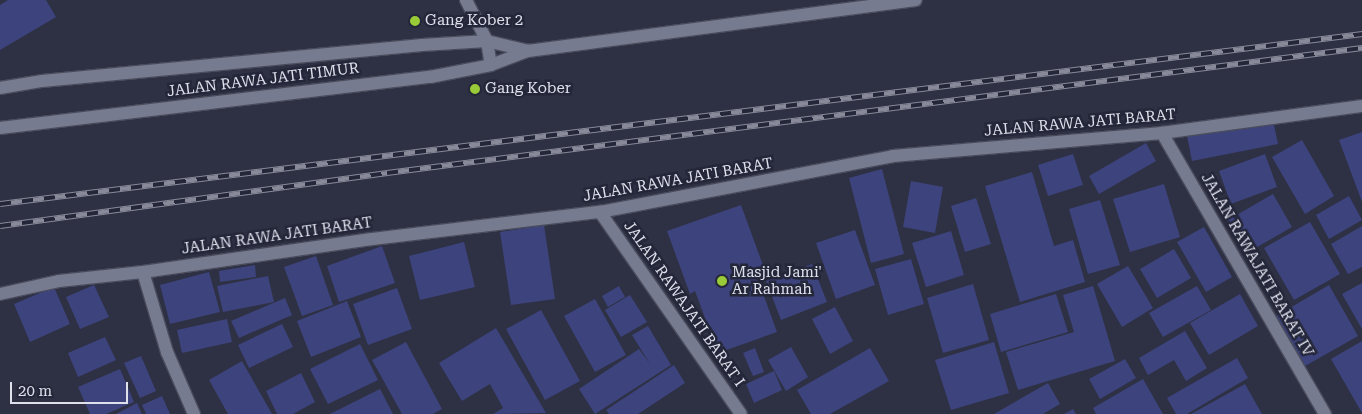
<!DOCTYPE html>
<html>
<head>
<meta charset="utf-8">
<style>
  body { margin:0 }
  #map { position:relative; width:1362px; height:414px; overflow:hidden; background:#2e3143; font-family:"Roboto Serif",serif }
  div>[style] { position:absolute }
  [style*='--x'] { left:calc(var(--x)*1px); top:calc(var(--y)*1px); width:calc(var(--w)*1px); rotate:calc(var(--a)*1deg) }
  .building>* { inset:0; background:#3d437d }
  .roads { filter:drop-shadow(1px 0 #4a4c5c) drop-shadow(-1px 0 #4a4c5c) drop-shadow(0 1px #4a4c5c) drop-shadow(0 -1px #4a4c5c) }
  .street>* { height:12px; margin:-6px; padding:0 6px; transform-origin:6px; border-radius:6px; background:#777b90 }
  .secondary>* { height:12px; margin:-6px; padding:0 6px; transform-origin:6px; border-radius:6px; background:#777b90 }
  .rail>* { height:5.5px; margin-top:-2.75px; transform-origin:0; background:repeating-linear-gradient(90deg,#242739 0 11px,#888a99 0 22px); box-sizing:border-box; border-block:1px solid #888a99 }
  .dots>* { width:14px; height:14px; translate:-50% -50%; box-sizing:border-box; border:2px solid #242739; border-radius:50% }
  span { translate:-50% -50%; white-space:nowrap; text-align:center; line-height:1.15; -webkit-text-stroke:5px #242739; paint-order:stroke }
  .poi-label { font-size:15px; color:#dee0ec }
  .left { translate:0 -50%; text-align:left }
  .street-label { font-size:15px; color:#dee0ec }
  .scale { position:absolute; left:10px; top:382px; width:118px; height:22px; box-sizing:border-box; border:2px solid #dee0ec; border-top:0; padding-left:6px; font-size:15px; line-height:18px; white-space:nowrap; color:#dee0ec; -webkit-text-stroke:4px #242739; paint-order:stroke }
</style>
</head>
<body>
<div id="map">
  <div class="building">
    <div style="clip-path:polygon(8px 0,46px 0,56px 17px,0 50px,0 5px)"></div>
    <div style="clip-path:polygon(1273px 120px,1278px 144px,1192px 161px,1187px 136px)"></div>
    <div style="clip-path:polygon(1362px 132px,1362px 202px,1339px 140px)"></div>
    <div style="clip-path:polygon(1302px 140px,1334px 196px,1305px 214px,1272px 157px)"></div>
    <div style="clip-path:polygon(1146px 143px,1156px 161px,1099px 194px,1089px 176px)"></div>
    <div style="clip-path:polygon(1073px 154px,1083px 185px,1048px 196px,1038px 165px)"></div>
    <div style="clip-path:polygon(1265px 154px,1277px 187px,1231px 204px,1219px 171px)"></div>
    <div style="clip-path:polygon(882px 169px,904px 254px,871px 263px,849px 178px)"></div>
    <div style="clip-path:polygon(1032px 172px,1054px 246px,1073px 240px,1085px 282px,1020px 302px,985px 186px)"></div>
    <div style="clip-path:polygon(911px 181px,943px 187px,935px 233px,903px 227px)"></div>
    <div style="clip-path:polygon(1164px 184px,1180px 237px,1130px 252px,1113px 199px)"></div>
    <div style="clip-path:polygon(1273px 194px,1292px 227px,1247px 253px,1228px 220px)"></div>
    <div style="clip-path:polygon(1349px 196px,1362px 220px,1329px 239px,1316px 215px)"></div>
    <div style="clip-path:polygon(976px 198px,991px 244px,965px 252px,951px 206px)"></div>
    <div style="clip-path:polygon(1100px 200px,1120px 265px,1088px 274px,1069px 209px)"></div>
    <div style="clip-path:polygon(741px 205px,764px 268px,755px 271px,777px 332px,718px 353px,695px 291px,690px 294px,667px 231px)"></div>
    <div style="clip-path:polygon(1310px 222px,1340px 274px,1294px 300px,1264px 248px)"></div>
    <div style="clip-path:polygon(544px 225px,555px 299px,511px 305px,500px 232px)"></div>
    <div style="clip-path:polygon(1362px 226px,1362px 267px,1348px 274px,1331px 244px)"></div>
    <div style="clip-path:polygon(1204px 227px,1232px 277px,1206px 292px,1177px 242px)"></div>
    <div style="clip-path:polygon(855px 230px,875px 285px,836px 299px,816px 243px)"></div>
    <div style="clip-path:polygon(951px 231px,964px 275px,926px 287px,912px 243px)"></div>
    <div style="clip-path:polygon(464px 242px,475px 287px,420px 300px,409px 256px)"></div>
    <div style="clip-path:polygon(382px 246px,395px 283px,339px 302px,327px 266px)"></div>
    <div style="clip-path:polygon(1174px 249px,1191px 278px,1157px 298px,1140px 269px)"></div>
    <div style="clip-path:polygon(316px 256px,333px 305px,302px 316px,284px 267px)"></div>
    <div style="clip-path:polygon(911px 259px,924px 304px,888px 315px,875px 269px)"></div>
    <div style="clip-path:polygon(812px 264px,827px 302px,781px 320px,766px 281px)"></div>
    <div style="clip-path:polygon(255px 265px,256px 277px,220px 282px,219px 271px)"></div>
    <div style="clip-path:polygon(1128px 266px,1153px 308px,1122px 327px,1097px 284px)"></div>
    <div style="clip-path:polygon(209px 272px,220px 312px,170px 324px,160px 285px)"></div>
    <div style="clip-path:polygon(268px 276px,274px 302px,223px 312px,217px 286px)"></div>
    <div style="clip-path:polygon(1362px 283px,1362px 329px,1342px 294px)"></div>
    <div style="clip-path:polygon(973px 284px,989px 340px,943px 353px,927px 298px)"></div>
    <div style="clip-path:polygon(94px 285px,109px 317px,80px 329px,66px 297px)"></div>
    <div style="clip-path:polygon(1329px 285px,1358px 336px,1305px 366px,1276px 316px)"></div>
    <div style="clip-path:polygon(619px 286px,625px 297px,608px 307px,602px 296px)"></div>
    <div style="clip-path:polygon(1093px 286px,1115px 361px,1018px 390px,1006px 352px,1074px 332px,1063px 295px)"></div>
    <div style="clip-path:polygon(1197px 286px,1211px 310px,1163px 337px,1149px 313px)"></div>
    <div style="clip-path:polygon(54px 287px,70px 324px,30px 342px,14px 304px)"></div>
    <div style="clip-path:polygon(397px 288px,412px 329px,368px 345px,353px 304px)"></div>
    <div style="clip-path:polygon(1056px 294px,1068px 332px,1001px 352px,990px 314px)"></div>
    <div style="clip-path:polygon(1240px 294px,1258px 326px,1209px 355px,1190px 323px)"></div>
    <div style="clip-path:polygon(630px 295px,647px 322px,621px 337px,605px 310px)"></div>
    <div style="clip-path:polygon(285px 298px,292px 315px,239px 338px,231px 321px)"></div>
    <div style="clip-path:polygon(595px 299px,626px 355px,595px 372px,564px 316px)"></div>
    <div style="clip-path:polygon(347px 301px,361px 337px,311px 357px,297px 321px)"></div>
    <div style="clip-path:polygon(835px 307px,853px 341px,830px 354px,812px 319px)"></div>
    <div style="clip-path:polygon(541px 310px,580px 381px,545px 400px,506px 329px)"></div>
    <div style="clip-path:polygon(227px 319px,232px 342px,182px 353px,177px 330px)"></div>
    <div style="clip-path:polygon(282px 324px,293px 347px,249px 368px,238px 345px)"></div>
    <div style="clip-path:polygon(648px 326px,671px 365px,595px 414px,579px 389px,639px 349px,650px 364px,632px 335px)"></div>
    <div style="clip-path:polygon(496px 328px,546px 413px,493px 414px,503px 408px,490px 384px,462px 401px,439px 363px)"></div>
    <div style="clip-path:polygon(1185px 331px,1207px 368px,1186px 381px,1174px 360px,1148px 375px,1139px 358px)"></div>
    <div style="clip-path:polygon(105px 337px,116px 360px,78px 377px,68px 353px)"></div>
    <div style="clip-path:polygon(1362px 341px,1362px 413px,1331px 359px)"></div>
    <div style="clip-path:polygon(406px 342px,442px 409px,433px 414px,402px 414px,372px 360px)"></div>
    <div style="clip-path:polygon(994px 342px,1009px 393px,951px 410px,935px 360px)"></div>
    <div style="clip-path:polygon(360px 344px,378px 380px,328px 404px,310px 369px)"></div>
    <div style="clip-path:polygon(791px 347px,808px 377px,786px 391px,768px 360px)"></div>
    <div style="clip-path:polygon(755px 348px,764px 372px,753px 376px,743px 353px)"></div>
    <div style="clip-path:polygon(870px 348px,889px 381px,830px 414px,811px 414px,797px 390px)"></div>
    <div style="clip-path:polygon(141px 356px,156px 391px,140px 398px,124px 363px)"></div>
    <div style="clip-path:polygon(1237px 358px,1248px 378px,1187px 414px,1176px 414px,1167px 398px)"></div>
    <div style="clip-path:polygon(1125px 359px,1136px 378px,1100px 399px,1089px 379px)"></div>
    <div style="clip-path:polygon(242px 361px,272px 414px,228px 414px,209px 380px)"></div>
    <div style="clip-path:polygon(674px 365px,685px 383px,638px 414px,609px 414px,606px 410px)"></div>
    <div style="clip-path:polygon(120px 369px,134px 402px,106px 414px,90px 414px,78px 387px)"></div>
    <div style="clip-path:polygon(774px 371px,782px 390px,754px 403px,746px 384px)"></div>
    <div style="clip-path:polygon(301px 373px,315px 402px,293px 414px,277px 414px,266px 391px)"></div>
    <div style="clip-path:polygon(1143px 379px,1163px 414px,1096px 414px,1093px 408px)"></div>
    <div style="clip-path:polygon(1048px 383px,1060px 404px,1043px 414px,994px 414px)"></div>
    <div style="clip-path:polygon(1245px 384px,1262px 414px,1191px 414px)"></div>
    <div style="clip-path:polygon(380px 389px,393px 414px,330px 414px)"></div>
    <div style="clip-path:polygon(162px 396px,170px 414px,146px 414px,142px 405px)"></div>
    <div style="clip-path:polygon(137px 403px,142px 414px,116px 414px)"></div>
    <div style="clip-path:polygon(1073px 409px,1076px 414px,1064px 414px)"></div>
  </div>
  <div class="roads">
    <div class="street">
      <div style="--x:466;--y:0;--w:46;--a:62.9"></div>
      <div style="--x:487;--y:41;--w:24;--a:81"></div>
      <div style="--x:1162;--y:133;--w:325;--a:59.9"></div>
      <div style="--x:600;--y:212;--w:298;--a:-10.8"></div>
      <div style="--x:893;--y:156;--w:270;--a:-4.9"></div>
      <div style="--x:1162;--y:133;--w:202;--a:-7.7"></div>
      <div style="--x:143;--y:272;--w:84;--a:73.3"></div>
      <div style="--x:167;--y:352;--w:68;--a:66.5"></div>
    </div>
    <div class="secondary">
      <div style="--x:0;--y:88;--w:43;--a:-9.5"></div>
      <div style="--x:42;--y:81;--w:382;--a:-5.4"></div>
      <div style="--x:422;--y:45;--w:65;--a:-3.5"></div>
      <div style="--x:487;--y:41;--w:42;--a:13.7"></div>
      <div style="--x:0;--y:128;--w:433;--a:-6.8"></div>
      <div style="--x:430;--y:77;--w:62;--a:-11.1"></div>
      <div style="--x:491;--y:65;--w:40;--a:-21"></div>
      <div style="--x:528;--y:51;--w:391;--a:-7.5"></div>
      <div style="--x:0;--y:294;--w:60;--a:-12.4"></div>
      <div style="--x:59;--y:281;--w:84;--a:-6.1"></div>
      <div style="--x:143;--y:272;--w:231;--a:-8.2"></div>
      <div style="--x:372;--y:239;--w:230;--a:-6.8"></div>
      <div style="--x:600;--y:212;--w:246;--a:55.1"></div>
    </div>
  </div>
  <div class="rail">
    <div style="--x:0;--y:204;--w:1373;--a:-7.11"></div>
    <div style="--x:0;--y:226;--w:391;--a:-7.8"></div>
    <div style="--x:387;--y:173;--w:983;--a:-7.31"></div>
  </div>
  <div class="dots">
    <div style="left:415px;top:21px;background:#98cb37"></div>
    <div style="left:475px;top:89px;background:#98cb37"></div>
    <div style="left:722px;top:281px;background:#98cb37"></div>
  </div>
  <div class="poi-label">
    <span class="left" style="left:425px;top:21px">Gang Kober 2</span>
    <span class="left" style="left:485px;top:89px">Gang Kober</span>
    <span class="left" style="left:732px;top:281px">Masjid Jami'<br>Ar Rahmah</span>
  </div>
  <div class="street-label">
    <span style="left:263px;top:80px;rotate:-7deg">JALAN RAWA JATI TIMUR</span>
    <span style="left:1080px;top:123px;rotate:-5deg">JALAN RAWA JATI BARAT</span>
    <span style="left:678px;top:180px;rotate:-10deg">JALAN RAWA JATI BARAT</span>
    <span style="left:277px;top:236px;rotate:-8deg">JALAN RAWA JATI BARAT</span>
    <span style="left:1257px;top:265px;rotate:60deg">JALAN RAWAJATI BARAT IV</span>
    <span style="left:684px;top:304px;rotate:55deg">JALAN RAWAJATI BARAT I</span>
  </div>
  <div class="scale">20 m</div>
</div>
</body>
</html>
